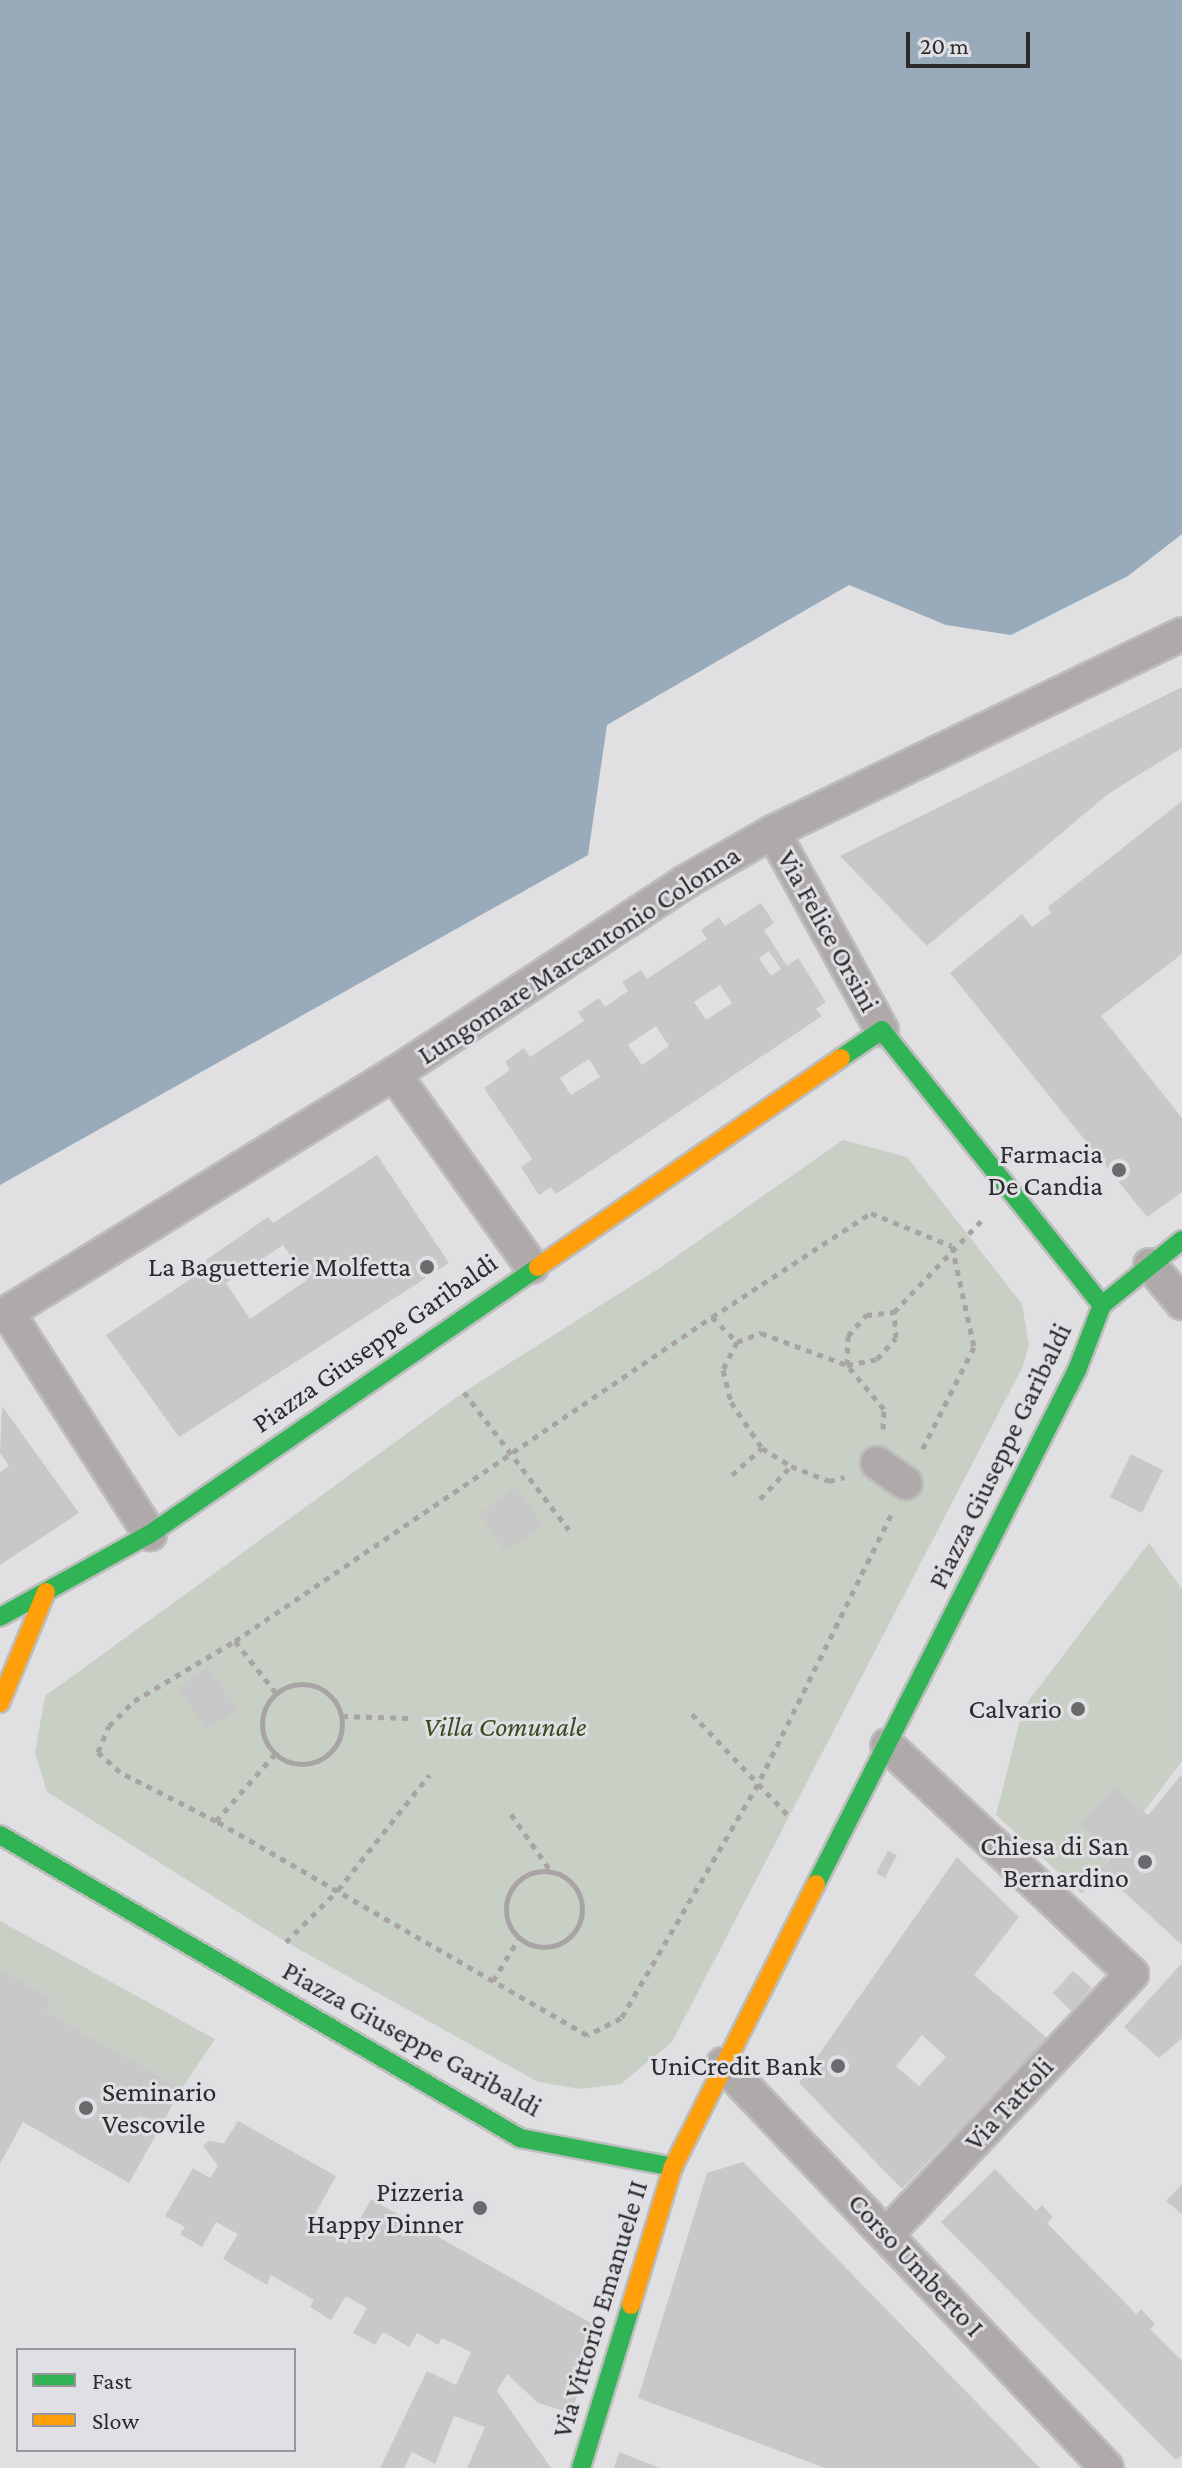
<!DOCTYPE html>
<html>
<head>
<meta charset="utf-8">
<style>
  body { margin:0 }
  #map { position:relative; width:1182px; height:2468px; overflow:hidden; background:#e0e0e3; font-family:"Crimson Pro",serif }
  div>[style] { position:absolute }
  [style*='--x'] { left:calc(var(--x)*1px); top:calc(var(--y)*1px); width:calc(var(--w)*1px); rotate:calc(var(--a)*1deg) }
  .green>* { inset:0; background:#c8cfc4 }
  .water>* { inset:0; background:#99aaba }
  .building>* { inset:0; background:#c8c8c9 }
  .path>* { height:5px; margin-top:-2.5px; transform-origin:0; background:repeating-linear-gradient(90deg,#a8a4a5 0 6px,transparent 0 12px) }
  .path>.ring { margin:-2.5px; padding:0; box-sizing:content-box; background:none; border:5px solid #a8a4a5; border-radius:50% }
  .roads { filter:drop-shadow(2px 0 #bdbdbe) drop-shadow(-2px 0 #bdbdbe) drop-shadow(0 2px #bdbdbe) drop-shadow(0 -2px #bdbdbe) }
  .street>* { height:32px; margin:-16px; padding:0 16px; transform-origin:16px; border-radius:16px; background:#afaaa9 }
  .fast>* { height:18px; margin:-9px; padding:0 9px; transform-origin:9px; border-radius:9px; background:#30b455 }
  .slow>* { height:18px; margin:-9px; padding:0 9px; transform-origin:9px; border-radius:9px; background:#ff9f0a }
  .dots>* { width:22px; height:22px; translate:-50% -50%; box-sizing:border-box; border:4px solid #dfdfe4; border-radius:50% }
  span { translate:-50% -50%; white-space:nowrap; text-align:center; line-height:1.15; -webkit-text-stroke:6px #dfdfe4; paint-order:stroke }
  .street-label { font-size:28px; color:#2b2b2d }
  .poi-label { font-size:28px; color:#2b2b2d }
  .right { translate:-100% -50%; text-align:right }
  .left { translate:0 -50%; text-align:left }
  .park-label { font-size:28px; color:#374b1f; font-style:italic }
  .legend { position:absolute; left:16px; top:2348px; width:280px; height:104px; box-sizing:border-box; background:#dfdfe4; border:2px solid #97979b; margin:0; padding:10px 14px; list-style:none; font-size:24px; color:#2b2b2d }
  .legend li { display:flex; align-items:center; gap:16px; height:40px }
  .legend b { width:40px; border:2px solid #97979b }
  .scale { position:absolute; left:906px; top:32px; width:124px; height:36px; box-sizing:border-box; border:4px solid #2b2b2d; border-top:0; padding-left:10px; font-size:24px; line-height:28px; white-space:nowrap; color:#2b2b2d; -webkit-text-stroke:6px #dfdfe4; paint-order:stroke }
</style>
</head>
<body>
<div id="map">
  <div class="green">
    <div style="clip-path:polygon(843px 1140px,907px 1157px,1022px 1304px,1029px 1345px,1023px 1366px,672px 2042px,621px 2084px,580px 2089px,538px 2082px,286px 1942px,47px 1792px,35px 1753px,45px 1696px,464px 1392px,661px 1267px)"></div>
    <div style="clip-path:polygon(1149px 1543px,1182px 1589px,1182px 1761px,1082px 1894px,996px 1815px,1023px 1708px)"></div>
    <div style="clip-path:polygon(0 1921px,215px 2039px,182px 2088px,0 1986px)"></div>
  </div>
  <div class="water">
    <div style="clip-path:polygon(0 0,1182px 0,1182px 534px,1128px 576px,1011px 635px,946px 625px,849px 585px,607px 725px,588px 855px,0 1185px)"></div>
  </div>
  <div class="building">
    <div style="clip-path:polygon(1182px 687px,1182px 748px,1108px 794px,927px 946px,840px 856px)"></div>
    <div style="clip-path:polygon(1182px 801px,1182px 954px,1101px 1016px,1182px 1118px,1182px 1192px,1147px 1217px,950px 973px,1022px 914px,1032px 927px,1051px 913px,1048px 907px)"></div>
    <div style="clip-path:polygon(evenodd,761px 903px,774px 923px,764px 930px,787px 966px,798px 958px,826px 1002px,816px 1009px,822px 1016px,556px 1194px,551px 1187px,539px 1195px,521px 1167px,532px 1159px,484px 1088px,510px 1070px,505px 1062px,524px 1048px,530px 1057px,584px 1021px,578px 1012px,599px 998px,605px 1007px,628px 991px,622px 982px,641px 970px,647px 979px,707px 939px,701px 930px,719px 917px,725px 926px,761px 903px,769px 951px,781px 969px,771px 976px,759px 958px,769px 951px,761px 903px,720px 985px,732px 1003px,706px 1020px,694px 1002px,720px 985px,761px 903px,656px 1026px,669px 1046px,642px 1065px,628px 1045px,656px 1026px,761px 903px,589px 1059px,600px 1077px,571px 1095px,560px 1078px,589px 1059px)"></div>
    <div style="clip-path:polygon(evenodd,377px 1155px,449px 1263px,179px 1437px,106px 1335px,209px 1267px,206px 1260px,268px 1217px,273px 1223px,377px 1155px,283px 1245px,307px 1280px,250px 1319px,226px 1283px,283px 1245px)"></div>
    <div style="clip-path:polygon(2px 1406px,79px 1513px,0 1565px,0 1472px,9px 1466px,0 1453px)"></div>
    <div style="clip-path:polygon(1131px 1454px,1163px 1470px,1142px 1513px,1110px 1497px)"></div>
    <div style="clip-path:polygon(516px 1487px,544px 1526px,505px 1552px,479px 1513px)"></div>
    <div style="clip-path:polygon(208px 1667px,237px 1709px,207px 1730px,178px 1688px)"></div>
    <div style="clip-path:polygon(1182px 1774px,1182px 1945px,1100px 1870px,1117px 1851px,1081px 1825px,1114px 1787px,1148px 1815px)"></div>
    <div style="clip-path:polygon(888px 1851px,897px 1855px,885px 1878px,876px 1873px)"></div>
    <div style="clip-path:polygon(evenodd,957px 1857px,1019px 1917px,974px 1975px,1047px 2038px,902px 2189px,799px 2083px,957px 1857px,922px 2035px,946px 2057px,919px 2086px,896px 2066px,922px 2035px)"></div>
    <div style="clip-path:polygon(1182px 1963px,1182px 2038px,1159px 2058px,1124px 2027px)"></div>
    <div style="clip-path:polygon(0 1970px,52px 1999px,45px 2011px,182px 2088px,129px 2183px,23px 2122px,0 2164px)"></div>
    <div style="clip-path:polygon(1073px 1971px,1092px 1988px,1071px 2011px,1053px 1993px)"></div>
    <div style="clip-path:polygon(238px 2121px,336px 2176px,310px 2223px,346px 2244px,371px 2199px,602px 2329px,571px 2413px,538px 2403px,507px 2374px,497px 2391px,551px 2468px,467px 2468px,485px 2427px,454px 2416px,435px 2464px,412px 2452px,404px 2468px,380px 2468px,427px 2371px,456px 2385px,471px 2352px,442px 2338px,438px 2345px,417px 2333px,409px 2347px,383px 2332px,375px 2345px,353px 2333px,367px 2308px,346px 2296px,331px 2320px,310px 2307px,314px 2300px,271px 2275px,267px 2285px,223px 2259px,238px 2234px,216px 2222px,202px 2247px,180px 2234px,185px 2227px,165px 2216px,193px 2168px,210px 2178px,218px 2166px,203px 2146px,208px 2141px,224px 2143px)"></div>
    <div style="clip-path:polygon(743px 2162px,951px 2376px,1040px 2468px,825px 2468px,638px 2398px,707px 2173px)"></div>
    <div style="clip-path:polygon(995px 2169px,1036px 2211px,1042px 2205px,1053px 2217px,1047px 2223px,1136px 2314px,1141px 2309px,1155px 2324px,1150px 2329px,1182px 2361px,1182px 2455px,1176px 2460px,941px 2222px)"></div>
    <div style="clip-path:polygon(1182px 2184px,1182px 2214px,1166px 2201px)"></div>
    <div style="clip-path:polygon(619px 2452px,660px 2468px,614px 2468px)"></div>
  </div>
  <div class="path">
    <div style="--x:712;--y:1317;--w:190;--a:-33.2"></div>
    <div style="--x:871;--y:1213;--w:87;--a:22.2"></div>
    <div style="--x:952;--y:1246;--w:103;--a:77.7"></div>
    <div style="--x:974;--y:1347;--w:118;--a:116.8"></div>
    <div style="--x:737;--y:1342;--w:31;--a:117"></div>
    <div style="--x:723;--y:1370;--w:33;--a:76"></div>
    <div style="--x:731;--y:1402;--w:55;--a:56"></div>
    <div style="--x:762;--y:1448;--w:34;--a:32"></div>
    <div style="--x:464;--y:1392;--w:173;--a:52.7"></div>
    <div style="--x:883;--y:1429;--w:20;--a:-87"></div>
    <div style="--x:884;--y:1409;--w:57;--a:-130.1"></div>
    <div style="--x:847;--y:1365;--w:31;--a:-11"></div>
    <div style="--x:877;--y:1359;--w:28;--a:-48"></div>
    <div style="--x:896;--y:1338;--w:26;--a:-94"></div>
    <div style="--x:894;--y:1312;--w:127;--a:-46.3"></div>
    <div style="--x:732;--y:1475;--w:40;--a:-42"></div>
    <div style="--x:760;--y:1499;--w:45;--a:-46.8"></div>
    <div style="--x:791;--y:1466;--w:41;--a:21.5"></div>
    <div style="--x:829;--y:1481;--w:16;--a:-14"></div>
    <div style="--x:891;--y:1515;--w:300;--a:116.3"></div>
    <div style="--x:758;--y:1784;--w:271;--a:120.3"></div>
    <div style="--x:621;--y:2018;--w:38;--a:153"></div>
    <div style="--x:587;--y:2035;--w:428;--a:-150"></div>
    <div style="--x:216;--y:1821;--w:108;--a:-153"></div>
    <div style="--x:120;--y:1772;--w:30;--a:-138"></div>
    <div style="--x:98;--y:1752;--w:28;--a:-67"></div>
    <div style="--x:109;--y:1726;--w:35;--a:-45"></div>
    <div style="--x:134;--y:1701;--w:117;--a:-30.7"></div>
    <div style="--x:235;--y:1641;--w:577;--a:-34.19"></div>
    <div style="--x:712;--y:1317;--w:35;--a:45"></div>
    <div style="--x:737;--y:1342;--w:26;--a:-21"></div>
    <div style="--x:761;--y:1333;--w:92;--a:20.4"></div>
    <div style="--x:847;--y:1365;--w:29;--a:-88"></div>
    <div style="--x:848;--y:1336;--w:28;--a:-49"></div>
    <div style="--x:866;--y:1315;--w:28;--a:-6"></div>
    <div style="--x:235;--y:1641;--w:66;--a:51.7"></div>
    <div class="ring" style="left:262px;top:1684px;width:75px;height:75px"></div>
    <div style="--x:692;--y:1714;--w:139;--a:46.5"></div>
    <div style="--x:342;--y:1716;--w:67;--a:1.7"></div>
    <div style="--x:511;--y:1814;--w:68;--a:55.1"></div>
    <div style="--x:216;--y:1821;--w:89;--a:-48.6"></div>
    <div class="ring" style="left:506px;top:1871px;width:71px;height:71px"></div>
    <div style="--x:286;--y:1942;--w:74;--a:-45"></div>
    <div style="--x:338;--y:1890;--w:147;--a:-51.6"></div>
    <div style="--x:493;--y:1981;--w:50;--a:-58.8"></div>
  </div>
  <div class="roads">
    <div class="street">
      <div style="--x:773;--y:832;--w:226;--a:61.2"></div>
      <div style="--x:394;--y:1074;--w:237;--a:54.4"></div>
      <div style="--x:1150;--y:1265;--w:50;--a:49.9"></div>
      <div style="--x:8;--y:1313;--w:263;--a:57.3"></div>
      <div style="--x:0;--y:1317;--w:463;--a:-31.7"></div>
      <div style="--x:394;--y:1074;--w:349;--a:-33.4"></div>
      <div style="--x:685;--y:882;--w:101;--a:-29.6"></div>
      <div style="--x:773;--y:832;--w:454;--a:-25.8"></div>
      <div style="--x:877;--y:1463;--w:35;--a:35"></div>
      <div style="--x:723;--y:2064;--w:557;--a:46.45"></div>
      <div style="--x:887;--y:2234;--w:357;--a:-46.7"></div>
      <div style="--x:1132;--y:1974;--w:335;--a:-136.9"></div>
    </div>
    <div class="fast">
      <div style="--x:1102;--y:1305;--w:103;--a:-39.1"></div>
      <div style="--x:0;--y:1617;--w:171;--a:-29"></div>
      <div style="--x:150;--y:1534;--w:471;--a:-34.5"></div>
      <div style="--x:0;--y:1835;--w:602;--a:30.23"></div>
      <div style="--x:520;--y:2138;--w:156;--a:10.7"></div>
      <div style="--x:816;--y:1884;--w:576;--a:-63.08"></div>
      <div style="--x:1077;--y:1370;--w:70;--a:-69"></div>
      <div style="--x:1102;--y:1305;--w:352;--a:-128.7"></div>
      <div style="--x:882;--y:1030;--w:50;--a:145.7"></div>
      <div style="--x:581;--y:2468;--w:170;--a:-72.9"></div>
    </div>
    <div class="slow">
      <div style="--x:538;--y:1267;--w:368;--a:-34.6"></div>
      <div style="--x:0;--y:1703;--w:120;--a:-67.5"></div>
      <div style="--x:631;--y:2305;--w:144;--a:-73.1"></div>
      <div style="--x:673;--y:2167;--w:317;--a:-63.2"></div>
    </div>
  </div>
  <div class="dots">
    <div style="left:1119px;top:1170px;background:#6a6a6d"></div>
    <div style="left:427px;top:1267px;background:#6a6a6d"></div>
    <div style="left:1078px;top:1709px;background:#6a6a6d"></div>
    <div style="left:1145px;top:1862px;background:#6a6a6d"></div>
    <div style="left:838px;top:2066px;background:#6a6a6d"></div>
    <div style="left:86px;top:2108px;background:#6a6a6d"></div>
    <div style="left:480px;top:2208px;background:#6a6a6d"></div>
  </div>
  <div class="street-label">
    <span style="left:828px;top:931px;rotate:61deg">Via Felice Orsini</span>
    <span style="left:579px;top:955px;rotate:-33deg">Lungomare Marcantonio Colonna</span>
    <span style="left:375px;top:1343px;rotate:-35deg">Piazza Giuseppe Garibaldi</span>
    <span style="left:1000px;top:1456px;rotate:-64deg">Piazza Giuseppe Garibaldi</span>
    <span style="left:412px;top:2039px;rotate:29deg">Piazza Giuseppe Garibaldi</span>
    <span style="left:1009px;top:2104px;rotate:-47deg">Via Tattoli</span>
    <span style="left:916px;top:2265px;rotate:47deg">Corso Umberto I</span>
    <span style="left:600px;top:2309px;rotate:-73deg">Via Vittorio Emanuele II</span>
  </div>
  <div class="poi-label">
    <span class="right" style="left:1103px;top:1170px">Farmacia<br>De Candia</span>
    <span class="right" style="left:411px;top:1267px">La Baguetterie Molfetta</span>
    <span class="right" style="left:1062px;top:1709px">Calvario</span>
    <span class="right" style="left:1129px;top:1862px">Chiesa di San<br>Bernardino</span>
    <span class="right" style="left:822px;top:2066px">UniCredit Bank</span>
    <span class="left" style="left:102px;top:2108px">Seminario<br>Vescovile</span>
    <span class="right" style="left:464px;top:2208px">Pizzeria<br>Happy Dinner</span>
  </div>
  <div class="park-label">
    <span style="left:505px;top:1727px">Villa Comunale</span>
  </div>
  <ul class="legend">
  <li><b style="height:10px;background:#30b455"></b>Fast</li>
  <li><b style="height:10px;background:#ff9f0a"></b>Slow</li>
  </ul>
  <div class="scale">20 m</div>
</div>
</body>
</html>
